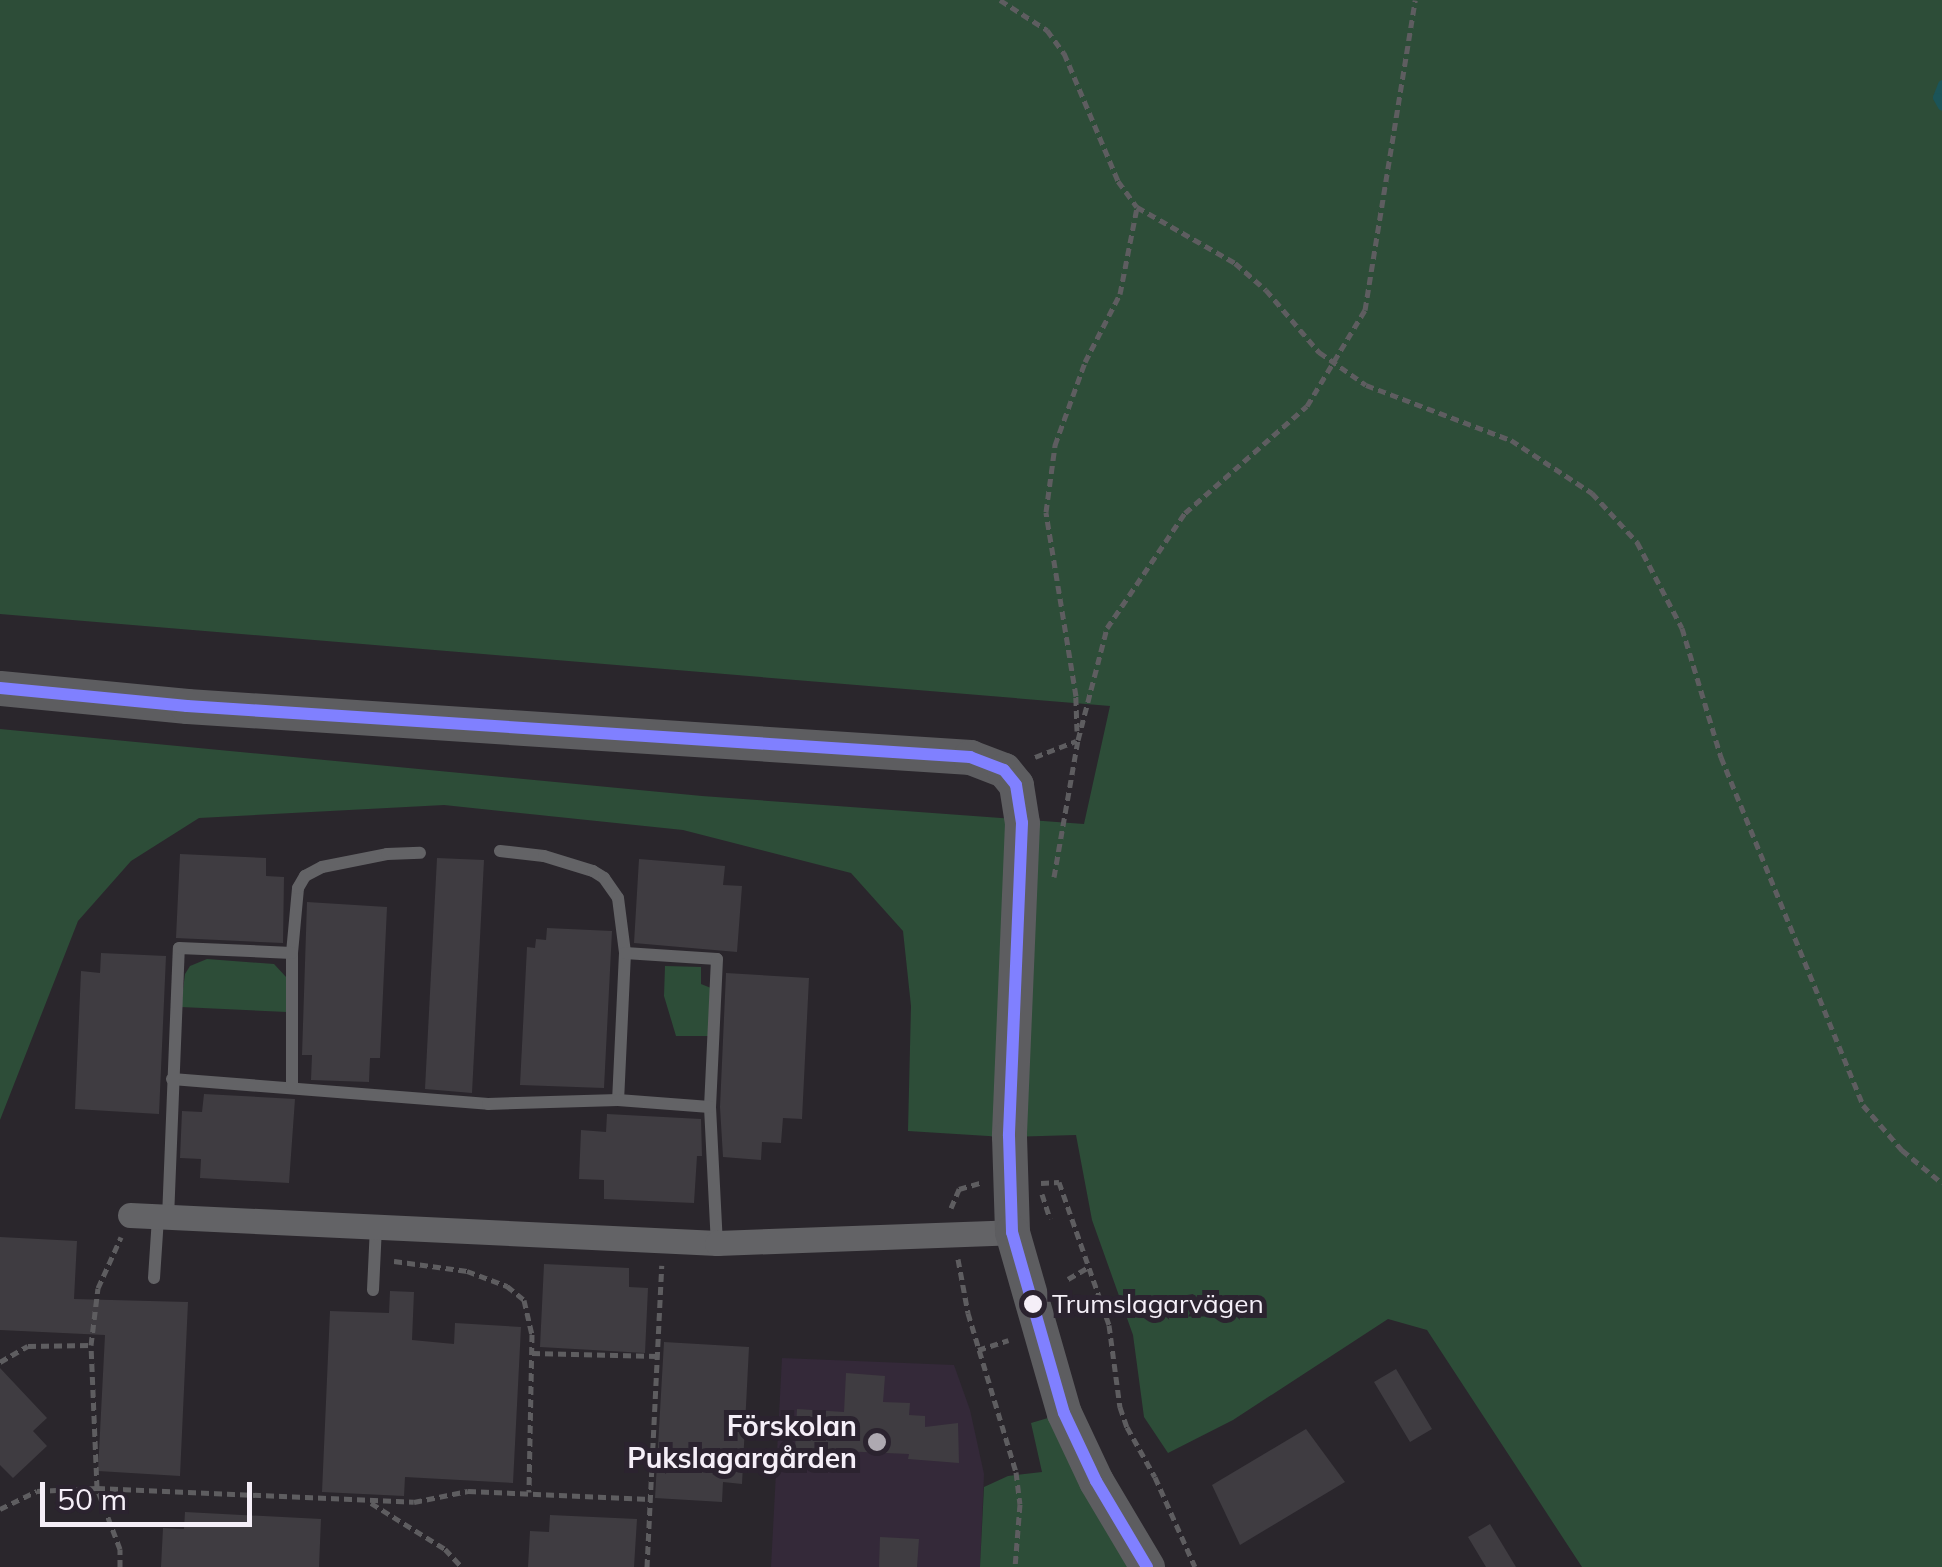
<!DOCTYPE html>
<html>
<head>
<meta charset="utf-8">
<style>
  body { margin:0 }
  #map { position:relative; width:1942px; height:1567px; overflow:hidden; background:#2a262c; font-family:Mulish,sans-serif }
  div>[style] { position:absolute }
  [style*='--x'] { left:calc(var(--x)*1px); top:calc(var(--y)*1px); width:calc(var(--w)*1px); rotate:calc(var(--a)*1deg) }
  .built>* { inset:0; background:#342939 }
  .green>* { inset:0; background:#2d4d38 }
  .stream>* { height:9px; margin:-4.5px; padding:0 4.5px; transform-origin:4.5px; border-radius:4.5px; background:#1b5458 }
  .building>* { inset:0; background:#3f3c41 }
  .path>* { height:5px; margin-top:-2.5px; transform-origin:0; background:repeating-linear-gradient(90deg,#5e5d60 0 8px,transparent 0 13px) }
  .lane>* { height:12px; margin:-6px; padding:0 6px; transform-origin:6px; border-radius:6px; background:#636366 }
  .street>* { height:25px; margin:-12.5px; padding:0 12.5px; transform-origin:12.5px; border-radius:12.5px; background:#636366 }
  .secondary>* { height:35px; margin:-17.5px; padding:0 17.5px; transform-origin:17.5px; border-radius:17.5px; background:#5d5d60 }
  .bus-1>* { height:12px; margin:-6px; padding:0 6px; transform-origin:6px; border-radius:6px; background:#8080ff }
  .dots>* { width:28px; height:28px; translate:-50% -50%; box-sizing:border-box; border:5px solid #2b232f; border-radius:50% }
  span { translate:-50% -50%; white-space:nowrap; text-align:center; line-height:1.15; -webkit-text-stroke:10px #2b232f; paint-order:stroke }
  .bus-label { font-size:26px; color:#f5eff8 }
  .left { translate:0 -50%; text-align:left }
  .poi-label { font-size:28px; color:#f5eff8; font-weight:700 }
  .right { translate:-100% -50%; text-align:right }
  .scale { position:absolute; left:40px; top:1482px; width:212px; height:45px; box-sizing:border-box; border:5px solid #f5eff8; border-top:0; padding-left:12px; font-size:30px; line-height:35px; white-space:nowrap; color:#f5eff8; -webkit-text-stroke:8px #2b232f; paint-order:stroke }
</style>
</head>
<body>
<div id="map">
  <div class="built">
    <div style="clip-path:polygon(782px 1358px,954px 1365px,970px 1410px,984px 1474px,980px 1567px,771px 1567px)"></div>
  </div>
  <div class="green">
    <div style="clip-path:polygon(0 0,1942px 0,1942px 1567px,1582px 1567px,1427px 1330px,1388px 1319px,1233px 1420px,1168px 1453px,1144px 1417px,1133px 1335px,1092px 1220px,1076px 1135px,1004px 1137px,908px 1131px,911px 1006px,903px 931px,851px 873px,683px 830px,444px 805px,199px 818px,131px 861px,78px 921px,0 1120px,0 729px,702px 796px,1084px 824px,1110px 706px,0 614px)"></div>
    <div style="clip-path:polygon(207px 959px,274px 964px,287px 978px,287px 1012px,181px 1007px,185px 974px,190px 966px)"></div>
    <div style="clip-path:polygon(665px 966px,701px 967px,701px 984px,711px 988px,709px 1036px,676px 1036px,664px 996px)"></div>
    <div style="clip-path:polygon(1048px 1418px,1071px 1466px,1129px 1567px,980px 1567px,984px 1487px,1008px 1476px,1042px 1472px,1031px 1423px)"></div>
  </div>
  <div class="stream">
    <div style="--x:1942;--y:84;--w:14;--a:111"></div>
    <div style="--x:1937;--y:97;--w:10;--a:61"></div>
  </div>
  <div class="building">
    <div style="clip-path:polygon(180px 854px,266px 858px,266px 876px,284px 877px,283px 943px,176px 938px)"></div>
    <div style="clip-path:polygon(437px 858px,484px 860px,472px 1093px,425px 1089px)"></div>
    <div style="clip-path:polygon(639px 859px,725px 866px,723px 885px,742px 886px,737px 952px,634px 943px)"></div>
    <div style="clip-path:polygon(307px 902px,387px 907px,380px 1058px,370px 1058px,369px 1082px,311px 1080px,312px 1055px,302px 1055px)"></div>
    <div style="clip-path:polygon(547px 928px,612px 931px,604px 1088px,520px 1085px,527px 947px,535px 948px,536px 939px,546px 940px)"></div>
    <div style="clip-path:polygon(101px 953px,166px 956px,159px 1114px,75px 1109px,81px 971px,100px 973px)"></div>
    <div style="clip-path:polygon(726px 973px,809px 978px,802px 1119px,783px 1118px,781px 1143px,762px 1142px,761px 1160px,723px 1157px,720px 1107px)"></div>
    <div style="clip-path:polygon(204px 1094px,295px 1099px,289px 1183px,200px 1178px,201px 1159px,180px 1158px,182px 1111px,202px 1112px)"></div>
    <div style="clip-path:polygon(607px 1114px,701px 1119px,702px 1156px,697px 1156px,694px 1203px,604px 1199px,604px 1180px,579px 1179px,581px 1130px,606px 1132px)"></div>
    <div style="clip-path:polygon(0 1237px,77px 1241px,74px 1299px,188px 1302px,180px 1476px,98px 1471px,105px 1335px,0 1330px)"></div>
    <div style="clip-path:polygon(544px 1264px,629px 1268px,629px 1287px,648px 1288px,645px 1353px,540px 1347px)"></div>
    <div style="clip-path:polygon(390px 1291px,414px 1292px,412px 1340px,454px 1344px,455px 1323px,521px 1327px,513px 1483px,405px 1477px,404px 1496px,322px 1492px,330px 1311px,389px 1313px)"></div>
    <div style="clip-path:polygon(664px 1342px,749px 1347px,742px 1484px,723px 1482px,722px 1502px,655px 1498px)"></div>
    <div style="clip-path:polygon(0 1368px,47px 1418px,33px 1431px,47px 1446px,13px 1478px,0 1465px)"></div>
    <div style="clip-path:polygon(1396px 1369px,1432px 1429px,1410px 1442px,1374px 1382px)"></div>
    <div style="clip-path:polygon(846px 1373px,885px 1376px,883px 1402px,910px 1403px,909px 1415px,925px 1416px,925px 1427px,958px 1423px,959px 1463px,908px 1459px,909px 1454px,795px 1449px,797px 1409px,844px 1412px)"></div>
    <div style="clip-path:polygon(1306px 1429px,1345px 1482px,1240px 1545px,1212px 1485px)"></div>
    <div style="clip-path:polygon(185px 1512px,321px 1519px,319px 1567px,161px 1567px,163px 1528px,184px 1529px)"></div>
    <div style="clip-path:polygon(550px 1515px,637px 1519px,634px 1567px,528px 1567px,530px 1531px,549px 1532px)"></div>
    <div style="clip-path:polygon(1490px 1524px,1516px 1567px,1486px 1567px,1468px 1537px)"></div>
    <div style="clip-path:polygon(880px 1537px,919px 1539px,917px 1567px,879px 1567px)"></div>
  </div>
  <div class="path">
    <div style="--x:1000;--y:0;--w:56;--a:32.6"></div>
    <div style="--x:1047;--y:30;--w:29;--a:54"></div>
    <div style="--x:1064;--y:53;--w:139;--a:67.1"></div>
    <div style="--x:1118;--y:181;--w:32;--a:54"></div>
    <div style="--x:1137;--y:207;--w:113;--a:29.7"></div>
    <div style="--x:1235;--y:263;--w:41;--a:41.1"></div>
    <div style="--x:1266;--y:290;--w:82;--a:49.5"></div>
    <div style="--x:1319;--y:352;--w:57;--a:35.1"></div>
    <div style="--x:1366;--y:385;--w:155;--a:20.8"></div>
    <div style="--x:1511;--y:440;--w:97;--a:33.2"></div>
    <div style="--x:1592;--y:493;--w:67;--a:47.4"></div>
    <div style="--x:1637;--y:542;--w:97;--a:62.4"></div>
    <div style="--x:1682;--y:628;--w:135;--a:73.2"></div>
    <div style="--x:1721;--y:757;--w:376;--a:67.8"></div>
    <div style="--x:1863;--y:1105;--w:60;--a:49.1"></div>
    <div style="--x:1902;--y:1150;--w:52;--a:39.5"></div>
    <div style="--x:1077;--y:731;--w:35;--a:-92"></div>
    <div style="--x:1076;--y:696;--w:186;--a:-99.3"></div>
    <div style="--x:1046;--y:512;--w:68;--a:-82.3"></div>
    <div style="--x:1055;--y:445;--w:88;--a:-70.1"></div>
    <div style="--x:1085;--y:362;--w:76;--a:-62.8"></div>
    <div style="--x:1120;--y:294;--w:89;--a:-78.9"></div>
    <div style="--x:1035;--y:757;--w:44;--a:-21.3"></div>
    <div style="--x:1054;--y:877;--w:139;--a:-80.1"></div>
    <div style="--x:1078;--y:740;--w:116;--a:-75.5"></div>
    <div style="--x:1107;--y:628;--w:139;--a:-55.9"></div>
    <div style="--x:1185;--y:513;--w:162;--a:-41.3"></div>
    <div style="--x:1307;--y:406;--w:112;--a:-58.9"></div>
    <div style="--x:1365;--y:310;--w:314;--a:-80.8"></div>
    <div style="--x:1041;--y:1183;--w:18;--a:-3"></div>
    <div style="--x:1059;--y:1182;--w:151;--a:70.7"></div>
    <div style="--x:1109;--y:1325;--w:83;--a:82.4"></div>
    <div style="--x:1120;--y:1407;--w:21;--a:71"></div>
    <div style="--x:1127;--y:1427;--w:57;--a:60.8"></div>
    <div style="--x:1155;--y:1477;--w:98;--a:66"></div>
    <div style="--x:1042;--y:1194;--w:26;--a:72"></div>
    <div style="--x:951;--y:1208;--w:21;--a:-67"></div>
    <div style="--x:959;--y:1189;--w:22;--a:-16"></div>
    <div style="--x:958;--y:1259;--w:55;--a:79.5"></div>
    <div style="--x:968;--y:1313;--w:166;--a:73.2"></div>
    <div style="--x:1016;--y:1472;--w:32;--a:83"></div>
    <div style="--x:1020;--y:1504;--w:63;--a:94.5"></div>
    <div style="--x:394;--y:1261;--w:74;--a:7.8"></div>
    <div style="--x:467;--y:1271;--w:43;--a:20.6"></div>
    <div style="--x:507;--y:1286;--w:22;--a:39"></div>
    <div style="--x:524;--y:1300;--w:35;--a:77"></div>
    <div style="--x:532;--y:1334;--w:158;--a:91.1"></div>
    <div style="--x:1068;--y:1279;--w:22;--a:-30"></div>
    <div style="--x:978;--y:1350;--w:32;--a:-18"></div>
    <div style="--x:532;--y:1353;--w:126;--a:1.4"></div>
    <div style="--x:0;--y:1362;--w:32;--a:-30"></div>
    <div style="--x:28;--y:1346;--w:63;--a:-0.9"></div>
    <div style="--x:371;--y:1503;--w:87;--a:31.9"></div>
    <div style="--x:445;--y:1549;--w:25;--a:47"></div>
    <div style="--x:0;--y:1509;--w:41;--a:-25.9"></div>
    <div style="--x:37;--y:1491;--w:60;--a:-2.9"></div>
    <div style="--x:97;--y:1488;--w:317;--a:2.5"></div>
    <div style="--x:414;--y:1502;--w:55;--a:-11.5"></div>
    <div style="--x:468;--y:1491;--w:182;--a:2.5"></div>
    <div style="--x:120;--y:1567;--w:18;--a:-90"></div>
    <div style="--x:120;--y:1549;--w:65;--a:-110.7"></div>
    <div style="--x:97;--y:1488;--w:143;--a:-92.4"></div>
    <div style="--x:91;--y:1345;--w:57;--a:-83"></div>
    <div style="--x:98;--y:1288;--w:56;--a:-65.7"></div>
    <div style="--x:647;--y:1567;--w:302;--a:-87.2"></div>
  </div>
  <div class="lane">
    <div style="--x:500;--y:851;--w:44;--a:6.5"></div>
    <div style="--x:544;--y:856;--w:51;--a:17"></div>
    <div style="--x:593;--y:871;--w:13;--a:32"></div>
    <div style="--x:604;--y:878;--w:24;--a:55"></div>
    <div style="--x:618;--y:898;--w:55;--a:82.7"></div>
    <div style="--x:625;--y:953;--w:147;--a:92.7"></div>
    <div style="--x:625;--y:953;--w:92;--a:3.7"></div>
    <div style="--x:717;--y:959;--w:148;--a:92.7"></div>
    <div style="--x:710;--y:1107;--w:136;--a:87.1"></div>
    <div style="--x:172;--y:1079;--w:317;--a:4.5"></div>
    <div style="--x:488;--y:1104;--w:130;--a:-1.8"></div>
    <div style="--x:618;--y:1100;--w:92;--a:4.4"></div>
    <div style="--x:292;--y:1085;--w:132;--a:-90"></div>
    <div style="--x:292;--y:953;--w:65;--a:-84.7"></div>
    <div style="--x:298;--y:888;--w:14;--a:-60"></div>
    <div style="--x:305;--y:876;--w:19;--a:-28"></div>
    <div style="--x:322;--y:867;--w:66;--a:-11.3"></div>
    <div style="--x:387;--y:854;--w:33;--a:-2"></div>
    <div style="--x:168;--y:1218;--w:270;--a:-87.7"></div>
    <div style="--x:179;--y:948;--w:113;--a:2.5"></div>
    <div style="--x:154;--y:1278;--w:61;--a:-86.2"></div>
    <div style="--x:373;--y:1290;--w:63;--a:-87.3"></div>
  </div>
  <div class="street">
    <div style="--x:130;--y:1215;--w:588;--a:2.73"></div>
    <div style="--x:717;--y:1243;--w:295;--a:-2.1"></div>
  </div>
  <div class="secondary">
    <div style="--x:0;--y:688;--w:188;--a:5.5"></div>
    <div style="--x:187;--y:706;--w:785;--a:3.73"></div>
    <div style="--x:970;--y:757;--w:36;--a:21"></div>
    <div style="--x:1004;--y:770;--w:19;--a:51"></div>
    <div style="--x:1016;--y:785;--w:38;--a:81"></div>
    <div style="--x:1022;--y:823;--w:313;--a:92.4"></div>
    <div style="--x:1009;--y:1136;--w:96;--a:88.2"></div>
    <div style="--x:1012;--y:1232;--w:188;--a:74"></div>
    <div style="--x:1064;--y:1413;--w:75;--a:64.8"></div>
    <div style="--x:1096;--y:1481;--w:100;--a:59.3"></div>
  </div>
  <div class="bus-1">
    <div style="--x:0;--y:688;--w:188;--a:5.5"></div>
    <div style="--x:187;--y:706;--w:785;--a:3.73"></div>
    <div style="--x:970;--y:757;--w:36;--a:21"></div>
    <div style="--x:1004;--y:770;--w:19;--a:51"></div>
    <div style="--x:1016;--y:785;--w:38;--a:81"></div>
    <div style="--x:1022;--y:823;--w:313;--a:92.4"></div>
    <div style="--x:1009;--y:1136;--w:96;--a:88.2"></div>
    <div style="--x:1012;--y:1232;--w:188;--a:74"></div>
    <div style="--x:1064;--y:1413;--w:75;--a:64.8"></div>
    <div style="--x:1096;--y:1481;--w:100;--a:59.3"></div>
  </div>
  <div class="dots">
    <div style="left:1033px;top:1304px;background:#f5eff8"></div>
    <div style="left:877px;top:1442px;background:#aea9b1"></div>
  </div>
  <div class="bus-label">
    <span class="left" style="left:1052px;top:1304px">Trumslagarvägen</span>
  </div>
  <div class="poi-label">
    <span class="right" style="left:857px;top:1442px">Förskolan<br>Pukslagargården</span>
  </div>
  <div class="scale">50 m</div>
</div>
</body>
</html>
